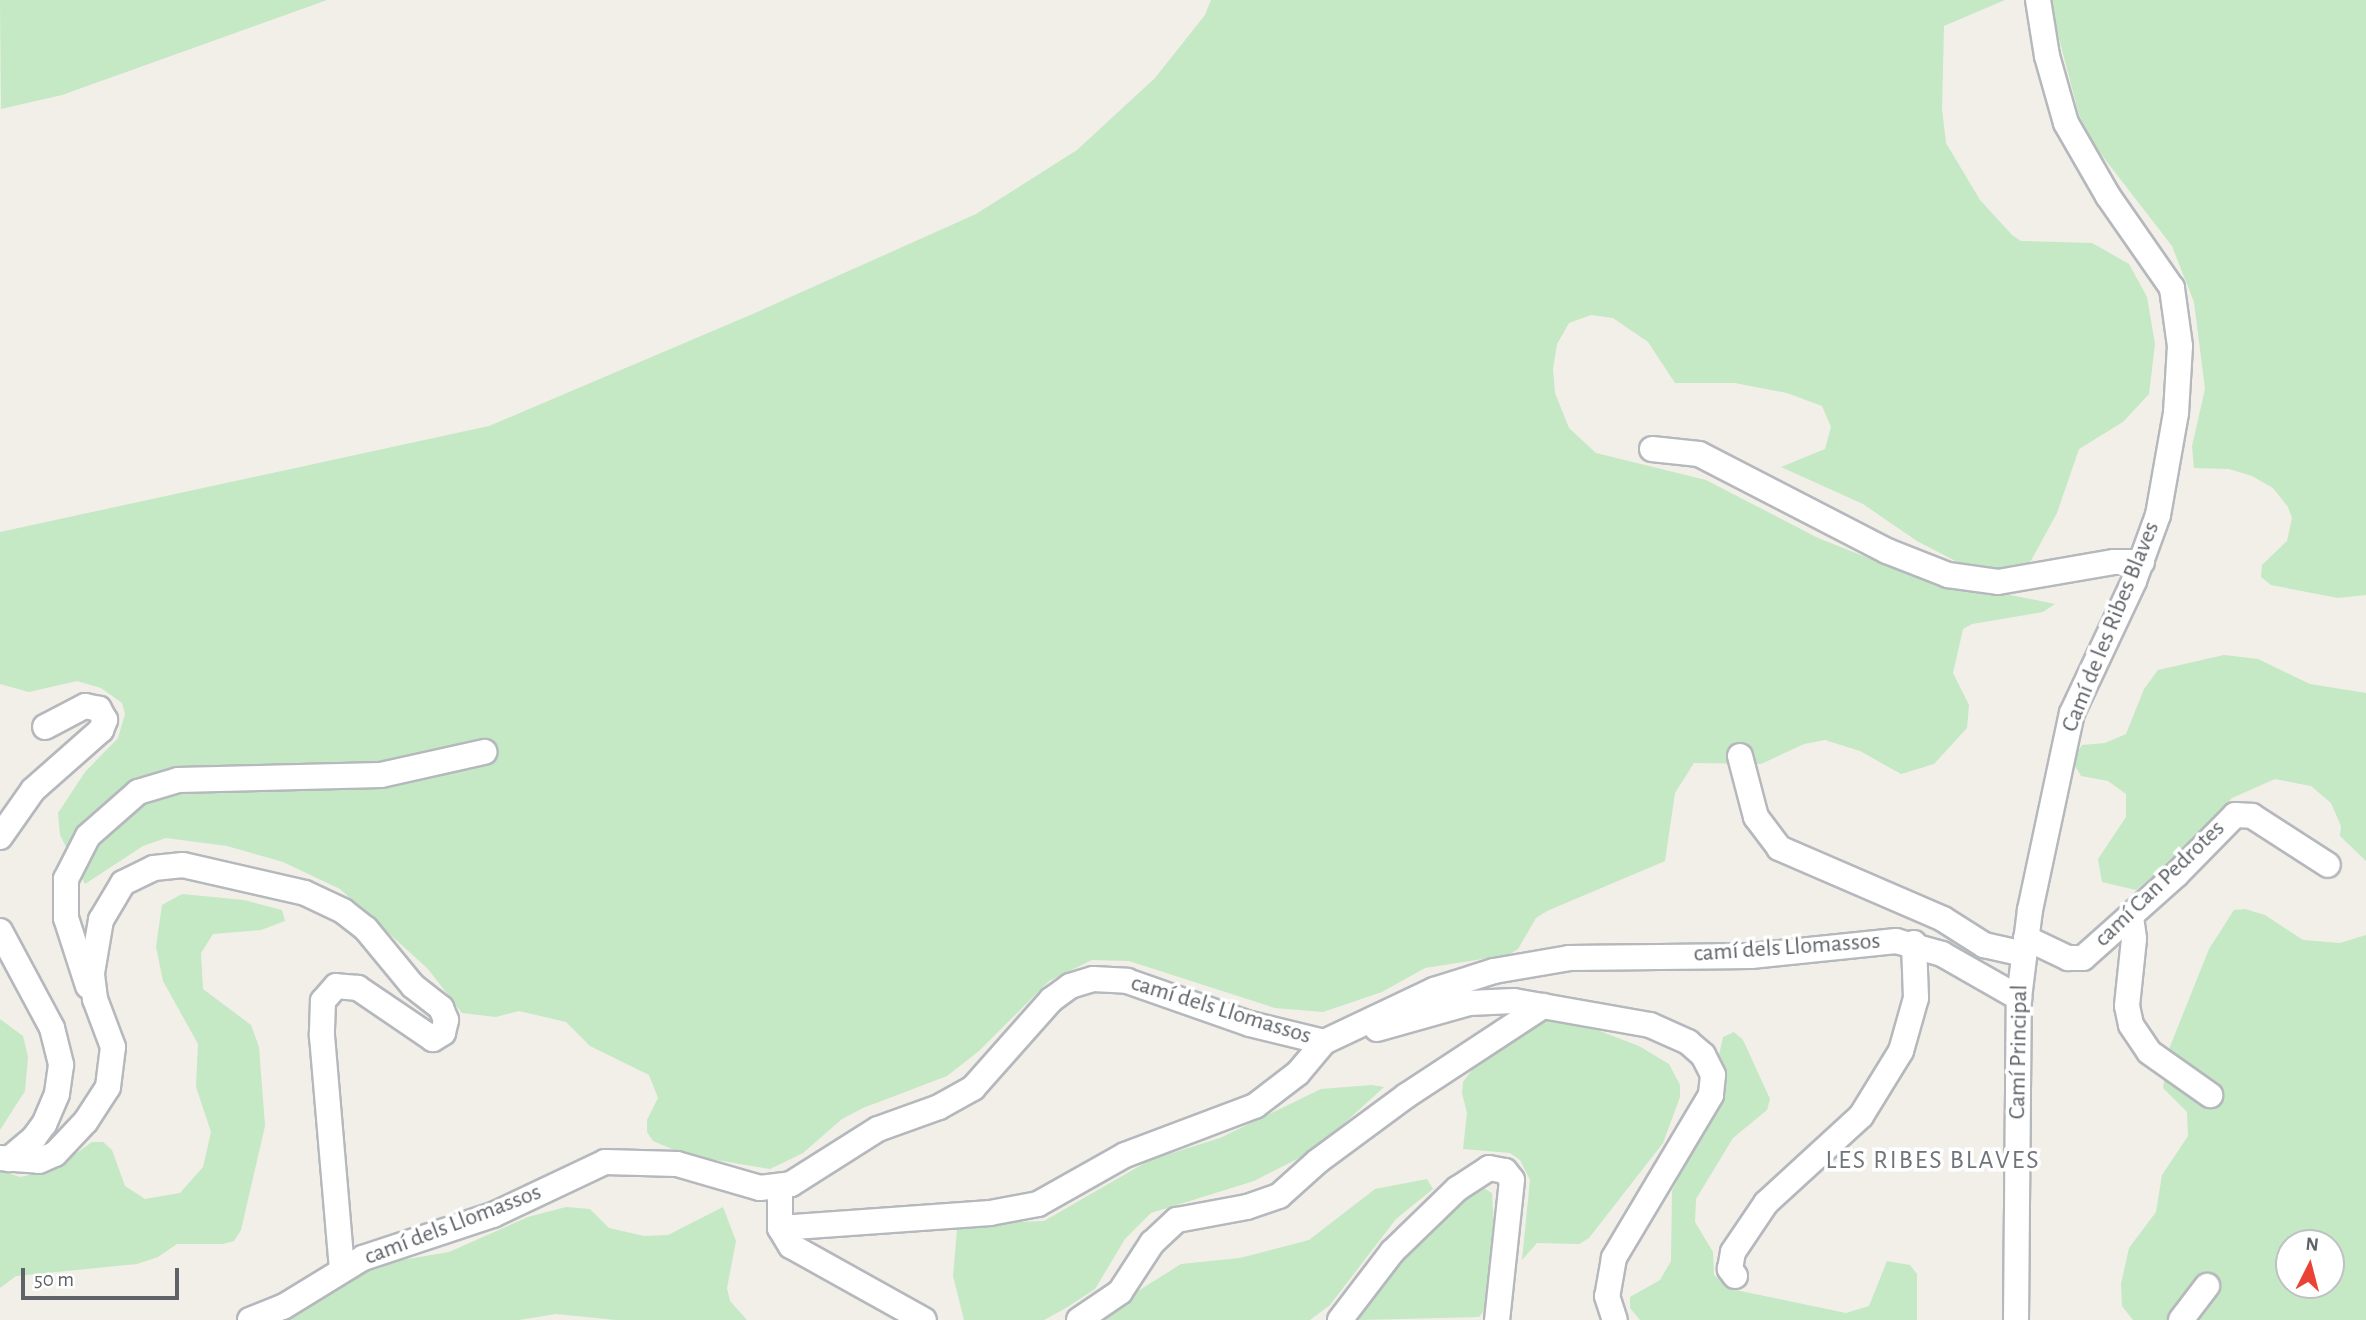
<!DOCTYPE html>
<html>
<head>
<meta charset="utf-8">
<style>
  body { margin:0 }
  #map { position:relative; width:2366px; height:1320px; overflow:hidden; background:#f1efe8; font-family:"Alegreya Sans",sans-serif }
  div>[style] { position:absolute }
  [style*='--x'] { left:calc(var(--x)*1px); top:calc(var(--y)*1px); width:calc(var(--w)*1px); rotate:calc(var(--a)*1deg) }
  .green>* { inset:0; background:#c5e8c5 }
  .roads { filter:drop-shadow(2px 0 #b5b8bc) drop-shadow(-2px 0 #b5b8bc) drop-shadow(0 2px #b5b8bc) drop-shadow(0 -2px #b5b8bc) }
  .minor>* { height:24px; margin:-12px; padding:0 12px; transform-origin:12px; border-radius:12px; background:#fff }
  span { translate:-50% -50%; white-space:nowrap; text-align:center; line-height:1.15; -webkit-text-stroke:7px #fff; paint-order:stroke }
  .street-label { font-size:24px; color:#5f6368 }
  .neighbourhood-label { font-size:26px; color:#70757a; letter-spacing:2px }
  .north { position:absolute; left:2275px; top:1229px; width:70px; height:70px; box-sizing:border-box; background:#fff; border:2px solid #bfc1c3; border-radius:50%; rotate:6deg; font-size:19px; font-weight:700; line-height:28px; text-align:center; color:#5f6368 }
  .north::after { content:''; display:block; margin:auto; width:24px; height:32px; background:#ea4335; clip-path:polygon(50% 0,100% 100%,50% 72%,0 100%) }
  .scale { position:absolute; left:21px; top:1268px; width:158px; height:32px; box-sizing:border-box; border:4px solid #5f6368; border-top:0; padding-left:9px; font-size:21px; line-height:24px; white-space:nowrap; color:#5f6368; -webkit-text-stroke:5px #fff; paint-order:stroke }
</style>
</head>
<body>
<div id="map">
  <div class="green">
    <div style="clip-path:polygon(0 0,327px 0,62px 95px,1px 109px)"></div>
    <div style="clip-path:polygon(1211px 0,2005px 0,1944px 26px,1942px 109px,1946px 143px,1980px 200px,2012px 235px,2021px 241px,2092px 243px,2129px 264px,2147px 297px,2155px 344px,2149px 394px,2123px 422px,2079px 449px,2057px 513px,2028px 566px,2000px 570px,1965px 566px,1917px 541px,1863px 504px,1781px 467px,1825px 449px,1831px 427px,1822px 406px,1787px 393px,1735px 383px,1675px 383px,1648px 342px,1613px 318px,1591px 315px,1569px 323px,1557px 344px,1553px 369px,1555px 393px,1569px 428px,1596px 453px,1706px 480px,1818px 538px,1911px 575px,2055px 604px,2043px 612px,1972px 624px,1963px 629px,1953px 673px,1969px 705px,1967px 728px,1934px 764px,1901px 774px,1860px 751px,1825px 740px,1804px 744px,1761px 764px,1694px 763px,1675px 793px,1665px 861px,1547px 911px,1536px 918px,1518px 949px,1508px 955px,1425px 968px,1382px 992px,1323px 1012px,1275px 1008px,1129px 961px,1092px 960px,1049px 981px,979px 1051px,947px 1076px,863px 1108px,842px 1119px,803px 1153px,770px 1169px,686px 1155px,653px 1141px,647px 1132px,647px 1120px,658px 1098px,649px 1075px,590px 1046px,566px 1022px,519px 1011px,496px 1017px,462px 1013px,428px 969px,340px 889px,283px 862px,227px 846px,166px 838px,143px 846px,85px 884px,60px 835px,58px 813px,85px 772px,118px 738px,125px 714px,122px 703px,101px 688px,77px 681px,29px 692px,0 684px,0 532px,489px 426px,755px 313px,976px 214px,1077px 150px,1155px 78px,1205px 15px)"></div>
    <div style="clip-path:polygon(2049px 0,2366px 0,2366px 595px,2338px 598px,2271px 585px,2261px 577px,2262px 565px,2287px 541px,2292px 518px,2288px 507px,2273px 488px,2252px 476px,2229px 469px,2194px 468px,2192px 446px,2205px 389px,2194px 302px,2172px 246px,2097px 149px,2079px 115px)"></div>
    <div style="clip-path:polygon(2224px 655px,2258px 659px,2310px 684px,2366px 693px,2366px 861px,2340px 836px,2341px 826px,2331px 803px,2311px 786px,2275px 779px,2232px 798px,2165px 867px,2136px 890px,2102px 882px,2098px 859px,2126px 817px,2126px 794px,2108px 781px,2081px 776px,2075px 766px,2076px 754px,2082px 745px,2105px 743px,2126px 734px,2144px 689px,2158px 670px)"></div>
    <div style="clip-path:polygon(182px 894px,244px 900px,282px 910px,285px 921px,261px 930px,213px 934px,201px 953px,203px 989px,251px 1025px,259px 1047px,265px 1126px,241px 1230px,234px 1241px,223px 1244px,177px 1244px,158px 1257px,137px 1264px,16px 1276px,0 1288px,0 1170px,20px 1177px,53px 1170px,92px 1142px,103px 1142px,112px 1150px,125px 1186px,145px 1199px,180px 1193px,203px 1167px,211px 1132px,196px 1087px,198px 1044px,163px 981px,156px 947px,162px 905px)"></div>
    <div style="clip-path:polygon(evenodd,2245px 909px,2265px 915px,2303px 940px,2340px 943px,2366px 935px,2366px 1320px,2133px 1320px,2122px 1306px,2121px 1284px,2129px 1248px,2156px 1212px,2162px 1175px,2188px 1136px,2187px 1112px,2163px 1088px,2169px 1049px,2209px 949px,2234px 910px,2245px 909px,2289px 1243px,2331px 1243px,2331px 1285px,2289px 1285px,2289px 1243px)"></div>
    <div style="clip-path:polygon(1542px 1018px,1584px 1025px,1639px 1046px,1669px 1064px,1680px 1085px,1680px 1097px,1663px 1143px,1589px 1238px,1579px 1244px,1537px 1243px,1522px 1260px,1530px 1180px,1520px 1160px,1510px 1153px,1463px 1149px,1467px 1113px,1462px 1093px,1463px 1082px,1478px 1062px)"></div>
    <div style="clip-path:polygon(0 1019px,23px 1036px,28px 1057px,25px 1091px,0 1130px)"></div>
    <div style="clip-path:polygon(1734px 1032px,1743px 1040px,1770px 1099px,1767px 1110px,1733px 1138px,1696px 1199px,1695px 1222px,1713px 1252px,1714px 1275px,1731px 1289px,1846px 1313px,1869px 1306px,1887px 1261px,1898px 1263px,1910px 1265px,1917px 1274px,1917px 1320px,1640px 1320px,1630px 1308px,1630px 1297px,1660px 1280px,1671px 1261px,1672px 1191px,1703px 1127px,1723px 1037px)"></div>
    <div style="clip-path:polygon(1372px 1085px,1384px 1087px,1315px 1150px,1254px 1181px,1151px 1213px,1125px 1239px,1095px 1289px,1066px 1308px,1044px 1320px,964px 1320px,953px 1276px,957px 1230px,985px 1223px,1044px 1221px,1150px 1160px,1220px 1138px,1321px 1089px)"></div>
    <div style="clip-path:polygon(1427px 1179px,1433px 1189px,1396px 1219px,1330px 1305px,1310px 1320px,1092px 1320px,1181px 1264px,1240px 1258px,1309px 1240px,1375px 1189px)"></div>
    <div style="clip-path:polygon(1482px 1187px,1492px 1193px,1494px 1227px,1486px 1308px,1479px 1317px,1359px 1320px,1375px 1291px,1443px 1209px)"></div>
    <div style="clip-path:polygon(566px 1207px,590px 1209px,609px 1228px,644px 1236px,668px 1235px,723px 1207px,736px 1241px,727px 1288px,730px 1301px,747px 1320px,616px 1320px,556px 1314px,519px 1320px,283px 1320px,333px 1284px,402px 1260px,449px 1252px,528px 1217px)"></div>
  </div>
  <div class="roads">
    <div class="minor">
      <div style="--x:1652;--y:449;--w:47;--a:6.1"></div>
      <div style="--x:1699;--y:454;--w:212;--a:27.3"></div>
      <div style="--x:1887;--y:551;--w:66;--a:21.5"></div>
      <div style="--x:1948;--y:575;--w:50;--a:8"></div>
      <div style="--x:1998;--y:582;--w:118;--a:-9.8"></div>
      <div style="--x:2114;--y:562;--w:28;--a:0"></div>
      <div style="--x:1740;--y:756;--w:63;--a:75.3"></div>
      <div style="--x:1756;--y:817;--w:39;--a:53"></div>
      <div style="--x:1779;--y:848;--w:179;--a:23.4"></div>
      <div style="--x:1943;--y:919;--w:49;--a:32.4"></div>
      <div style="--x:1984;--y:945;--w:41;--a:12.7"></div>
      <div style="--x:0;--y:837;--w:57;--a:-54.9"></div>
      <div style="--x:33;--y:790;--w:91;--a:-41.4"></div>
      <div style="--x:101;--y:730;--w:11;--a:-68"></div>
      <div style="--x:105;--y:720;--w:13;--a:-119"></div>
      <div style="--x:99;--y:709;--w:14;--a:-168"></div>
      <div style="--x:85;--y:706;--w:45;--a:152.3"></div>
      <div style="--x:2131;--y:917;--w:22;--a:82"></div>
      <div style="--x:2134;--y:939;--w:67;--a:96"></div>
      <div style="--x:2127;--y:1006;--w:19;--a:78"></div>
      <div style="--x:2131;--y:1025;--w:32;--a:56"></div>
      <div style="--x:2149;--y:1052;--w:75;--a:35.2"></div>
      <div style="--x:0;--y:931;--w:110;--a:61.8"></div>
      <div style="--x:52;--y:1028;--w:38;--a:76"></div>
      <div style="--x:61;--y:1065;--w:29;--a:98"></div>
      <div style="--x:57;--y:1094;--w:33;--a:113"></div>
      <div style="--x:44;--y:1124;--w:17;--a:126"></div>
      <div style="--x:34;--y:1138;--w:33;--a:140"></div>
      <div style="--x:2026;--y:938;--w:47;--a:25.5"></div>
      <div style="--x:2068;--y:958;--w:15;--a:0"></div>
      <div style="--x:2083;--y:958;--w:125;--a:-41.7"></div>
      <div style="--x:2176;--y:875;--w:84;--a:-45.5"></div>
      <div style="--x:2235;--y:815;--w:17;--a:3"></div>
      <div style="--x:2252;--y:816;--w:90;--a:32.8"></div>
      <div style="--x:88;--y:986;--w:71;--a:-107.9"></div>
      <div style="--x:66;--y:918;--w:39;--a:-90"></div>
      <div style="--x:66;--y:879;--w:48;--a:-62.9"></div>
      <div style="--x:88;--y:836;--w:67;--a:-41.3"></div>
      <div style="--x:138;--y:792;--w:42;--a:-16.7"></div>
      <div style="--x:178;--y:780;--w:203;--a:-1.4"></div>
      <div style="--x:381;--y:775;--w:106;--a:-12.6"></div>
      <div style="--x:1377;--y:1029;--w:96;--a:-15.8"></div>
      <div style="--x:1469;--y:1003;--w:45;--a:-2.5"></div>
      <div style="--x:1514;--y:1001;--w:138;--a:10"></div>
      <div style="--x:1650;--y:1025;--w:42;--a:24.1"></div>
      <div style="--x:1688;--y:1042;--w:20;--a:41"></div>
      <div style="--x:1703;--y:1055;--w:22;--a:63"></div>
      <div style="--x:1713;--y:1075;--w:20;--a:96"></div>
      <div style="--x:1711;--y:1095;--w:190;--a:120.8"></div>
      <div style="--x:1614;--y:1258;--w:39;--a:100"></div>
      <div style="--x:1607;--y:1296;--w:25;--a:72"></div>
      <div style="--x:0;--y:1158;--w:39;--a:4"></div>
      <div style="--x:39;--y:1161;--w:17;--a:-24"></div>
      <div style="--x:55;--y:1154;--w:45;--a:-46.8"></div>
      <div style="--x:86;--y:1121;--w:40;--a:-57.1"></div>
      <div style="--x:108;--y:1087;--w:40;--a:-82.9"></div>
      <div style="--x:113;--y:1047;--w:51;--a:-110.6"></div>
      <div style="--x:95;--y:999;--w:26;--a:-97"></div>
      <div style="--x:92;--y:973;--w:54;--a:-80.4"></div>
      <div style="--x:101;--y:920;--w:43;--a:-59.3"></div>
      <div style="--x:123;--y:883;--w:34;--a:-26"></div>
      <div style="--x:154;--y:868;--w:29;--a:-6"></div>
      <div style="--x:183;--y:865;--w:125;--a:12.9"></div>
      <div style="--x:305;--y:893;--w:42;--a:25.3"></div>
      <div style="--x:343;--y:911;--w:29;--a:38"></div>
      <div style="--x:366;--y:929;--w:74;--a:50.5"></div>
      <div style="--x:413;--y:986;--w:36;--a:38"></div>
      <div style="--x:441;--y:1008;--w:13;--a:67"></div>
      <div style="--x:446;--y:1020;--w:13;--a:103"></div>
      <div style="--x:443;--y:1033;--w:12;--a:149"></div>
      <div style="--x:433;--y:1039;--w:91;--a:-145.8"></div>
      <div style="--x:358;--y:988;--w:22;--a:-175"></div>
      <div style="--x:336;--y:986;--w:20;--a:131"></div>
      <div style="--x:323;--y:1001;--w:35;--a:92"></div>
      <div style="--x:322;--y:1036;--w:234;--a:85.1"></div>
      <div style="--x:780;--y:1187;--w:41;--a:90"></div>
      <div style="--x:780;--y:1228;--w:21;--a:59"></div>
      <div style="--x:791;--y:1246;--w:152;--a:29.1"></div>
      <div style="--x:780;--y:1228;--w:211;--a:-4.1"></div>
      <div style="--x:990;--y:1213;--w:49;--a:-10.6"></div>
      <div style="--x:1038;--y:1204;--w:100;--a:-29.4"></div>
      <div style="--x:1125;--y:1155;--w:139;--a:-20.7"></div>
      <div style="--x:1255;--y:1106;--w:54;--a:-37.5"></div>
      <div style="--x:1298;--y:1073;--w:40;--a:-50"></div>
      <div style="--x:1735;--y:1276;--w:9;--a:-126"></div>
      <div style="--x:1730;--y:1269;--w:17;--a:-80"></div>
      <div style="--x:1733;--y:1252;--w:59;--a:-56"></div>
      <div style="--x:1766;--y:1203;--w:129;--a:-42.5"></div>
      <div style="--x:1861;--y:1116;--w:76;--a:-58.4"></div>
      <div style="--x:1901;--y:1051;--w:55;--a:-74.2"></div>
      <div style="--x:1916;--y:998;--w:55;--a:-92.1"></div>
      <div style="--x:250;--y:1320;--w:35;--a:-22"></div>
      <div style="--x:283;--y:1307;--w:94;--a:-31.5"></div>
      <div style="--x:363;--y:1258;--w:137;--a:-18.3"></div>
      <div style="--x:493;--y:1215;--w:124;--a:-25.3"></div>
      <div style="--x:605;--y:1162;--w:72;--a:1.6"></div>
      <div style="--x:677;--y:1164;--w:86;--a:16.1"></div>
      <div style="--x:760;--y:1188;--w:31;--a:-7"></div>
      <div style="--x:791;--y:1184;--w:103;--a:-32.3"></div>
      <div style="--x:878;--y:1129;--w:65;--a:-19.8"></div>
      <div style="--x:939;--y:1107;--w:39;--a:-29"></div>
      <div style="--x:973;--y:1088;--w:118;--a:-48.4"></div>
      <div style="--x:1051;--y:1000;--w:24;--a:-36"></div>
      <div style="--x:1070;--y:986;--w:24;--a:-17"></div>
      <div style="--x:1093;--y:979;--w:34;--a:3"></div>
      <div style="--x:1127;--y:981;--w:130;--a:19.3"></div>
      <div style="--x:1250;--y:1024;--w:76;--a:13.7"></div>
      <div style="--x:1324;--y:1042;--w:122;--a:-25.3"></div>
      <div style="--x:1434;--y:990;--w:63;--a:-17.6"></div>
      <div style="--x:1494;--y:971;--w:76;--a:-9.8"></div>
      <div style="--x:1569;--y:958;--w:182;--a:-0.6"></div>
      <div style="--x:1751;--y:956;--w:146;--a:-5.9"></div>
      <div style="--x:1896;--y:941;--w:48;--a:15.8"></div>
      <div style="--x:1942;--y:954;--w:89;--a:29.7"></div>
      <div style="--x:1079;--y:1320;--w:50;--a:-34.3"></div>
      <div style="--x:1120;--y:1292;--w:59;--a:-56.9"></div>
      <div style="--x:1152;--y:1243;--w:34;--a:-43"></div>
      <div style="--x:1177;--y:1220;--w:71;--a:-10.5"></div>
      <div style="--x:1247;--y:1207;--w:34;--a:-19"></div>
      <div style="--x:1279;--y:1196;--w:52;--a:-41.9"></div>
      <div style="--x:1318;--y:1161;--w:109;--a:-36.5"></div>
      <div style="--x:1406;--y:1096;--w:164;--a:-33.3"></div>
      <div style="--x:1340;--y:1320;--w:86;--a:-52.6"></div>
      <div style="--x:1392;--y:1252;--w:91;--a:-44.1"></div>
      <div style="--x:1457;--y:1189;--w:38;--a:-33"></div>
      <div style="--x:1489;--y:1168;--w:16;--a:11"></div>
      <div style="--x:1505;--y:1171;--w:11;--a:52"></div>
      <div style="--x:1512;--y:1180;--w:141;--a:96.1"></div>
      <div style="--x:2016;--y:1320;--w:322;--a:-89.5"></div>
      <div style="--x:2019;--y:998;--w:89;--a:-82.9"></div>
      <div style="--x:2030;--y:910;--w:201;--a:-78"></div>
      <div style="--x:2072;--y:713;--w:146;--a:-64.8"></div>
      <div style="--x:2134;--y:581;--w:70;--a:-70"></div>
      <div style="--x:2158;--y:515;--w:104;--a:-80"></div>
      <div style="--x:2176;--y:413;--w:67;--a:-86.6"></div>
      <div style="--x:2180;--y:346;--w:59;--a:-97.9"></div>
      <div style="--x:2172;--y:288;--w:112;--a:-124.8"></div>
      <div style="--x:2108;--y:196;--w:84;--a:-119.9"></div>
      <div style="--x:2066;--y:123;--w:70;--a:-105.8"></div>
      <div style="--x:2047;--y:56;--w:57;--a:-99.1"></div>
      <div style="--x:2181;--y:1320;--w:43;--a:-52.6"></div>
    </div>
  </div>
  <div class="street-label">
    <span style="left:2111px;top:627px;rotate:-68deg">Camí de les Ribes Blaves</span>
    <span style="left:2160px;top:884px;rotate:-44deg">camí Can Pedrotes</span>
    <span style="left:1787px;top:948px;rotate:-4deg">camí dels Llomassos</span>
    <span style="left:1221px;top:1010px;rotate:17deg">camí dels Llomassos</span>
    <span style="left:2019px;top:1052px;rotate:-89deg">Camí Principal</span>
    <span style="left:453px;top:1225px;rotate:-21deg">camí dels Llomassos</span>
  </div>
  <div class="neighbourhood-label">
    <span style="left:1933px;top:1161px">LES RIBES BLAVES</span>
  </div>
  <div class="north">N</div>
  <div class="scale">50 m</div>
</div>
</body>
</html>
